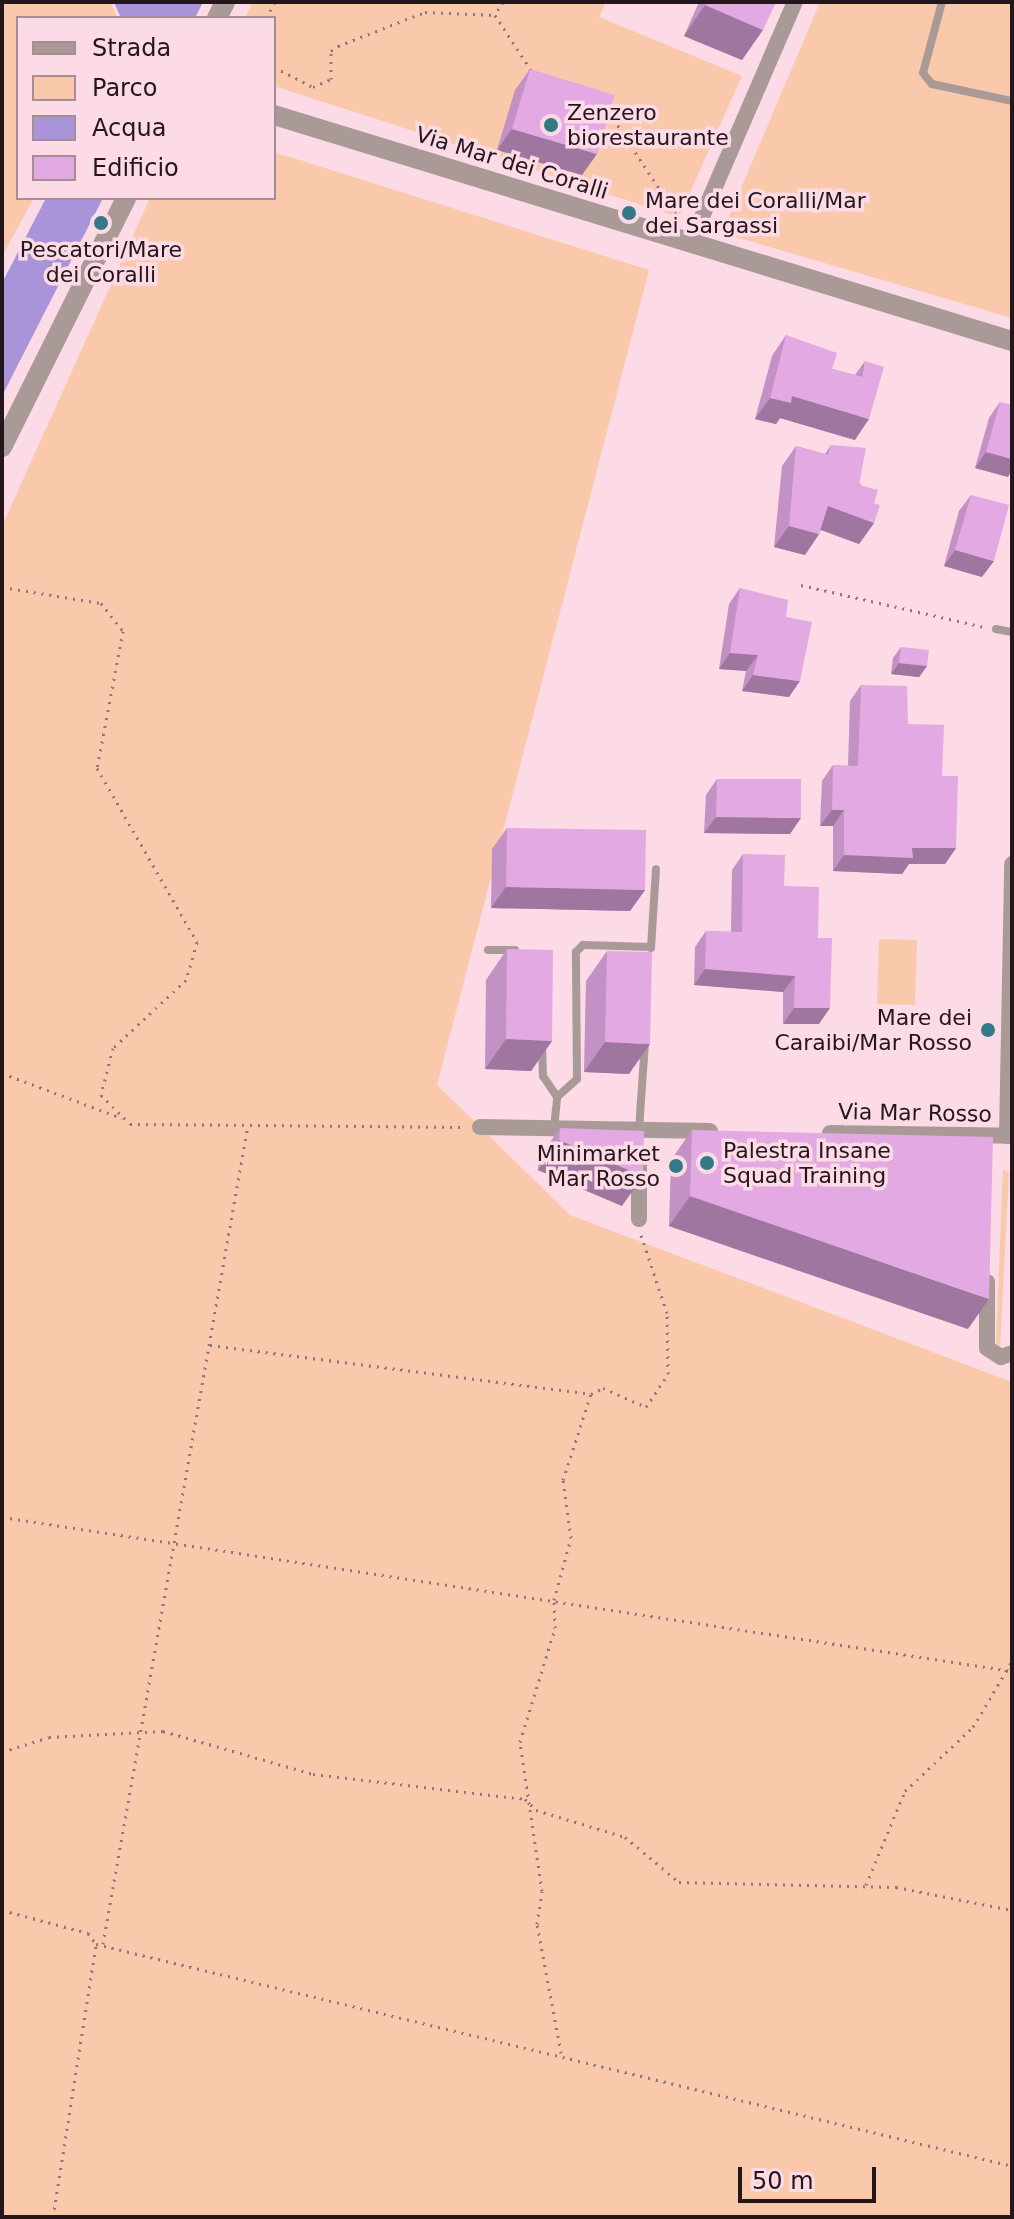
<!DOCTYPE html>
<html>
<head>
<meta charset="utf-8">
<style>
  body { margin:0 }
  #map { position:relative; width:1014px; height:2219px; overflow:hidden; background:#fcdae6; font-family:"DejaVu Sans",sans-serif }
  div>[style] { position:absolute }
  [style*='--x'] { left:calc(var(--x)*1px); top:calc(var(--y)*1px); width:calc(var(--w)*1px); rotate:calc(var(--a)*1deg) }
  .green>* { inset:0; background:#fac9ab }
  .water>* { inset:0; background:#a994da }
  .path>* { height:3px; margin-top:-1.5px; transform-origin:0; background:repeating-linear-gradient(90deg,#8d777f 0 2px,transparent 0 8px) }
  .service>* { height:8px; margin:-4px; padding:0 4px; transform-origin:4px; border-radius:4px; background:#a99a98 }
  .minor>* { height:16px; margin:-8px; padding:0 8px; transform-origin:8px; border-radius:8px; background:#a99a98 }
  .tertiary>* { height:20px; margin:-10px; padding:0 10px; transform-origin:10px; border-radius:10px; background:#a99a98 }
  .wall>* { inset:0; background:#c391c3 }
  .shaded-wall>* { inset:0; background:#9f769f }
  .building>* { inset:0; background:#e3a9e3 }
  .dots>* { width:22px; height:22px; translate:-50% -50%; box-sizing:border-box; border:4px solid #fcdae6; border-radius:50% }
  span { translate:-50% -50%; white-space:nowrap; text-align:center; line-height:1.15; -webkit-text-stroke:7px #fcdae6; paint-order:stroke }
  .poi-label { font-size:22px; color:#23171b }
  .left { translate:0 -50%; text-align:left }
  .right { translate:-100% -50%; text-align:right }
  .street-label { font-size:22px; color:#23171b }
  .frame { position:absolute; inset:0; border:4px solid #23171b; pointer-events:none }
  .legend { position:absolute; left:16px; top:16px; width:260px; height:184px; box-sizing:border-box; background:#fcdae6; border:2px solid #a58c95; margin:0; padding:10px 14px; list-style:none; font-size:24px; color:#23171b }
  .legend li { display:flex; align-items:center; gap:16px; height:40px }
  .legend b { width:40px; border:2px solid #a58c95 }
  .scale { position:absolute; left:738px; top:2167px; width:138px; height:36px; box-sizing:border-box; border:4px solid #23171b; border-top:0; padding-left:10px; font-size:24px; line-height:28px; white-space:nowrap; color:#23171b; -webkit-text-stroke:6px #fcdae6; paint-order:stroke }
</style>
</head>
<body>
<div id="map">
  <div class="green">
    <div style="clip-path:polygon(2px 2px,111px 2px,117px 18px,18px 18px,18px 198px,34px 198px,2px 256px)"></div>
    <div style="clip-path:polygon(253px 2px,606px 2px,599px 17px,742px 76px,679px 217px,274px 86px,274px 18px,245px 18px)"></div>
    <div style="clip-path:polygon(820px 2px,1012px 2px,1012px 318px,722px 233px)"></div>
    <div style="clip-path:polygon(274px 152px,649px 270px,437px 1085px,570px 1215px,1012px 1382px,1012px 2217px,2px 2217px,2px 526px,150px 198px,274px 198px)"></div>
    <div style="clip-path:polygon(879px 939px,917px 940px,915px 1005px,877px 1004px)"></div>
    <div style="clip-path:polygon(1003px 1169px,1009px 1173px,1000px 1347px,996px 1343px)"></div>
  </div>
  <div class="water">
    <div style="clip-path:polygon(114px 2px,203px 2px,195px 18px,121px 18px)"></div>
    <div style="clip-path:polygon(46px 198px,103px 198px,2px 396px,2px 283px)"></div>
  </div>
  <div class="path">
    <div style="--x:503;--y:2;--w:15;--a:122"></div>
    <div style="--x:495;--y:15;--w:69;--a:56.8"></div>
    <div style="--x:266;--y:18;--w:18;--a:-61"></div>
    <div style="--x:274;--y:67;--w:44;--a:27.1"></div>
    <div style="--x:313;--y:87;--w:20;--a:-24"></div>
    <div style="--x:331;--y:79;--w:28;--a:-90"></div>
    <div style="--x:331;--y:51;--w:9;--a:-36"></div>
    <div style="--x:338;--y:46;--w:93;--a:-21.3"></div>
    <div style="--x:425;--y:12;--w:70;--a:2.5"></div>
    <div style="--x:609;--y:112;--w:128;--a:56.8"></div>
    <div style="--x:801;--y:585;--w:188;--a:12.9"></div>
    <div style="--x:2;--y:587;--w:100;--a:9.2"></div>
    <div style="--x:101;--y:603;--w:36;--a:52"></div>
    <div style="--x:123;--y:631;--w:139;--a:100.7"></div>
    <div style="--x:97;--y:768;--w:201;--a:60.1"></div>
    <div style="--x:197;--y:942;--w:40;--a:106"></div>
    <div style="--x:186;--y:980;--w:100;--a:137"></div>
    <div style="--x:113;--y:1048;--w:49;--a:104.3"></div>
    <div style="--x:101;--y:1095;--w:41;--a:45"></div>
    <div style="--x:130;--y:1124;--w:335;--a:0.5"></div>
    <div style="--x:2;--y:1073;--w:128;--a:20.6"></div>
    <div style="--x:210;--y:1345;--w:384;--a:7.3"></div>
    <div style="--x:2;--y:1517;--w:1022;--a:8.67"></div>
    <div style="--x:2;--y:1752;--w:49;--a:-17.7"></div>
    <div style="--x:49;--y:1737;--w:114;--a:-3"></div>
    <div style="--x:163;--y:1731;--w:156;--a:16"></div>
    <div style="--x:313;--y:1774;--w:213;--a:6.7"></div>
    <div style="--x:525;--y:1799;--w:16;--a:45"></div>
    <div style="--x:536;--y:1810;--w:93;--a:16.9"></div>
    <div style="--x:625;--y:1837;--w:70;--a:39.8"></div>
    <div style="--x:679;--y:1882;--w:217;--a:1.3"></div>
    <div style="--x:896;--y:1887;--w:118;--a:11.2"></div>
    <div style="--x:866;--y:1885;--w:102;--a:-67.5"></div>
    <div style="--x:905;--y:1791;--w:93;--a:-43.3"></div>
    <div style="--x:973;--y:1727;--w:77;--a:-59.4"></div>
    <div style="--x:2;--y:1910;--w:89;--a:15"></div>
    <div style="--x:88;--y:1933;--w:14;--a:54"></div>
    <div style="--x:103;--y:1944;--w:832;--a:-79.96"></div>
    <div style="--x:561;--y:2053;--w:131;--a:-100.5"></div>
    <div style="--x:537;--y:1924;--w:33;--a:-81"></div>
    <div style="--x:542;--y:1891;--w:151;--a:-98.4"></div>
    <div style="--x:520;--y:1742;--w:119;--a:-72.9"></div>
    <div style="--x:555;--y:1628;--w:28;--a:-92"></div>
    <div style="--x:554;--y:1600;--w:64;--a:-74.7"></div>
    <div style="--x:571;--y:1538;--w:59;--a:-97.9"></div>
    <div style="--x:563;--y:1480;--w:90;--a:-72"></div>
    <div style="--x:591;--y:1394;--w:13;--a:-27"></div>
    <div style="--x:603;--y:1388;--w:47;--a:23.8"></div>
    <div style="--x:646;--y:1407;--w:40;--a:-56"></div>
    <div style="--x:668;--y:1374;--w:61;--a:-90.9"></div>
    <div style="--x:667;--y:1313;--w:82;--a:-108.4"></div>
    <div style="--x:53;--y:2217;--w:276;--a:-81"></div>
    <div style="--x:96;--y:1944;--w:943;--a:13.62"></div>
  </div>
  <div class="service">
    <div style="--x:942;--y:2;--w:73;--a:105"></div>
    <div style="--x:923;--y:73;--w:14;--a:51"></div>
    <div style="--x:932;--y:84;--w:82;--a:12"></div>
    <div style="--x:996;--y:629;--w:16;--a:11"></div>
    <div style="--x:651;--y:948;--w:79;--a:-86.4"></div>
    <div style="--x:488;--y:950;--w:27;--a:0"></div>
    <div style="--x:542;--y:1047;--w:29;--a:88"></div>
    <div style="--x:543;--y:1076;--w:25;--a:56"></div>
    <div style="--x:554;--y:1128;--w:31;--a:-84"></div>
    <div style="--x:557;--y:1097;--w:27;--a:-42"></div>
    <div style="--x:577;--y:1079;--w:127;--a:-90.5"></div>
    <div style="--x:576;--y:952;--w:10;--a:-45"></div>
    <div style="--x:583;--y:945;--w:68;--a:1.7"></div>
    <div style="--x:639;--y:1130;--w:88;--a:-86.1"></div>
  </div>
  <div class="minor">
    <div style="--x:691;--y:242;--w:262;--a:-66.6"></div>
    <div style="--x:480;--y:1127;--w:230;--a:1"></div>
    <div style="--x:830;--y:1133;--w:182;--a:0.9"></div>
    <div style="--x:1007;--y:1136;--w:272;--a:-88.9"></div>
    <div style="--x:639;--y:1160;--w:59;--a:90"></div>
    <div style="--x:987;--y:1282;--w:66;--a:90"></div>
    <div style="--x:987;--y:1348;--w:17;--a:33"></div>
    <div style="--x:1001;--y:1357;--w:12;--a:-20"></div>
  </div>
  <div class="tertiary">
    <div style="--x:217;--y:18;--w:18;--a:-63"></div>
    <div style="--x:274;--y:115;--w:772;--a:17.03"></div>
    <div style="--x:2;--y:447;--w:278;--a:-63.5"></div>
  </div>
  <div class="wall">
    <div style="clip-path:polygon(699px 2px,776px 2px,742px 60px,684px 36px)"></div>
    <div style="clip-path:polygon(530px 69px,582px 175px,497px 150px,515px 90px)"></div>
    <div style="clip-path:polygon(786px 335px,832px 369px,855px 375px,865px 361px,855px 440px,780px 418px,776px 424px,755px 419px,772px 356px)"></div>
    <div style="clip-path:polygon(1000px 402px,1008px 477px,975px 468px,989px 418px)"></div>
    <div style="clip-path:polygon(831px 445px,874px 503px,874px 523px,859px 544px,821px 530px,819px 534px,805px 555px,774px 547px,782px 466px,796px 446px,825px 454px)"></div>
    <div style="clip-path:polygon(971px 495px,982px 577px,944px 566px,959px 511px)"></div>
    <div style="clip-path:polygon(740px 588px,786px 617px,789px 697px,742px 691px,746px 671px,719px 669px,729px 604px)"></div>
    <div style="clip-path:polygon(901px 647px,927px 666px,919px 677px,891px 674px,893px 658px)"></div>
    <div style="clip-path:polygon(861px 685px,908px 724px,942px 776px,956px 848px,945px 864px,909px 864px,902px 874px,833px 871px,833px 826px,820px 826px,822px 781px,833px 765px,848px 766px,850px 701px)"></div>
    <div style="clip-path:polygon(717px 779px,790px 834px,704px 833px,706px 795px)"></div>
    <div style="clip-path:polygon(507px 828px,645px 890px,630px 911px,491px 908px,492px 849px)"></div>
    <div style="clip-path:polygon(743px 854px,784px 886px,818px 938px,819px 1024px,783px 1024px,783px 992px,694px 985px,695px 947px,706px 931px,731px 932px,732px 870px)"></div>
    <div style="clip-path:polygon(507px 949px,552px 1041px,531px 1071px,485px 1069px,486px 980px)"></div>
    <div style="clip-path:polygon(607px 951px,629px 1074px,584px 1072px,586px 981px)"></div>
    <div style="clip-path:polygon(560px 1128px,622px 1206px,538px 1170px,539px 1158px)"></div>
    <div style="clip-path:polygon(692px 1130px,968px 1329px,669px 1226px,671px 1160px)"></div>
  </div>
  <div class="shaded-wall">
    <div style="clip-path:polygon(705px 5px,763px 30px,742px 60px,684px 36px)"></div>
    <div style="clip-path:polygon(512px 129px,597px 154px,582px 175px,497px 150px)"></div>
    <div style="clip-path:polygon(792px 396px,869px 419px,855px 440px,780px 418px,776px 424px,755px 419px,770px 398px)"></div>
    <div style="clip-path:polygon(986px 452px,1012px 459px,1012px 470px,1008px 477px,975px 468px)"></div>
    <div style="clip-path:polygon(828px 506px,874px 523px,859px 544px,813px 527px)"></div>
    <div style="clip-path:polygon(789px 526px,819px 534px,805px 555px,774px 547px)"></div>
    <div style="clip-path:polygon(955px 550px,994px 561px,982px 577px,944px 566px)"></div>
    <div style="clip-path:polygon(730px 653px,758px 655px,746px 671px,719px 669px)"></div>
    <div style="clip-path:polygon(899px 663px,927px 666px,919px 677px,891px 674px)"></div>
    <div style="clip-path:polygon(753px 675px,800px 681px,789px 697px,742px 691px)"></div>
    <div style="clip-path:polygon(832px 810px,844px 810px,833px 826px,820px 826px)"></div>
    <div style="clip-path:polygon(716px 817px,801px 818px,790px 834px,704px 833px)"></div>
    <div style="clip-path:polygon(912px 848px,956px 848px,945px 864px,909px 864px,902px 874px,833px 871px,844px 855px)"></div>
    <div style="clip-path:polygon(506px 887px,645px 890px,630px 911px,491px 908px)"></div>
    <div style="clip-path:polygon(705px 969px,795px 976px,783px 992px,694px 985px)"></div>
    <div style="clip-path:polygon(794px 1008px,830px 1008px,819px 1024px,783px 1024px)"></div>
    <div style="clip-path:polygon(506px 1039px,552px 1041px,531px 1071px,485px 1069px)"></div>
    <div style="clip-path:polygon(605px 1042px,650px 1044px,629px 1074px,584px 1072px)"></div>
    <div style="clip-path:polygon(559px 1140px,643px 1176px,622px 1206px,538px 1170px)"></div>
    <div style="clip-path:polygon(690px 1196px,989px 1299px,968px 1329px,669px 1226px)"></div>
  </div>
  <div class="building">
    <div style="clip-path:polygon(706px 2px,776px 2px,763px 30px,705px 5px)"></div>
    <div style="clip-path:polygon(530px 69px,615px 95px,597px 154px,512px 129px)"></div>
    <div style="clip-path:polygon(786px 335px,837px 353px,832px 369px,863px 377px,865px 361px,884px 367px,869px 419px,792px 396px,791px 403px,770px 398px)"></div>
    <div style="clip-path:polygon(1000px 402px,1012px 405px,1012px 459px,986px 452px)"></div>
    <div style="clip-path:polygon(831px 445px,866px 448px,859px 485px,878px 490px,874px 503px,880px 505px,874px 523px,828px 506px,819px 534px,789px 526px,796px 446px,828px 455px)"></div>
    <div style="clip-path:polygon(971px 495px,1009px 505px,994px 561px,955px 550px)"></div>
    <div style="clip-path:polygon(740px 588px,788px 600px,786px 617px,812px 622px,800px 681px,753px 675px,758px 655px,730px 653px)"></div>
    <div style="clip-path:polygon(901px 647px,929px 650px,927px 666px,899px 663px)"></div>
    <div style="clip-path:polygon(861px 685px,907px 686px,908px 724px,944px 725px,942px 776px,958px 776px,956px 848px,912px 848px,913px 858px,844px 855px,844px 810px,832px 810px,833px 765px,858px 766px)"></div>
    <div style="clip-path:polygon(717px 779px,801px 779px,801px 818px,716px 817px)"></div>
    <div style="clip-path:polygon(507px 828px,646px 830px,645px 890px,506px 887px)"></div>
    <div style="clip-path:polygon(743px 854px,785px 855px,784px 886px,819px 887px,818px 938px,832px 938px,830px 1008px,794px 1008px,795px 976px,705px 969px,706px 931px,742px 932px)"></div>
    <div style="clip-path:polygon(507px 949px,553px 950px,552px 1041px,506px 1039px)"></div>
    <div style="clip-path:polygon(607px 951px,652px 952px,650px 1044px,605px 1042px)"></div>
    <div style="clip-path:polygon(560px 1128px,644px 1131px,643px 1176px,559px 1140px)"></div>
    <div style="clip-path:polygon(692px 1130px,993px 1137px,989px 1299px,690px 1196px)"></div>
  </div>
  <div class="dots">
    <div style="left:551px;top:125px;background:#347a86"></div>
    <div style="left:629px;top:213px;background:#347a86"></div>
    <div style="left:101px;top:223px;background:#347a86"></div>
    <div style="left:988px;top:1030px;background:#347a86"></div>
    <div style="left:707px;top:1163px;background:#347a86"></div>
    <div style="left:676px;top:1166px;background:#347a86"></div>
  </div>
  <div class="poi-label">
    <span class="left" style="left:567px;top:125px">Zenzero<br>biorestaurante</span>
    <span class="left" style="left:645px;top:213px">Mare dei Coralli/Mar<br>dei Sargassi</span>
    <span style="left:101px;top:262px">Pescatori/Mare<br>dei Coralli</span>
    <span class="right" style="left:972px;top:1030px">Mare dei<br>Caraibi/Mar Rosso</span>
    <span class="left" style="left:723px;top:1163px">Palestra Insane<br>Squad Training</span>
    <span class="right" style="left:660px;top:1166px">Minimarket<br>Mar Rosso</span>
  </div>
  <div class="street-label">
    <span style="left:512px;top:163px;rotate:17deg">Via Mar dei Coralli</span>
    <span style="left:915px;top:1113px;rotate:1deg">Via Mar Rosso</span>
  </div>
  <div class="frame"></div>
  <ul class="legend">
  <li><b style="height:10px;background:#a99a98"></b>Strada</li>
  <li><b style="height:22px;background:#fac9ab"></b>Parco</li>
  <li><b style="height:22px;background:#a994da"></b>Acqua</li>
  <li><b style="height:22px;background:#e3a9e3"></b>Edificio</li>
  </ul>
  <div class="scale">50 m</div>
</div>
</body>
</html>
